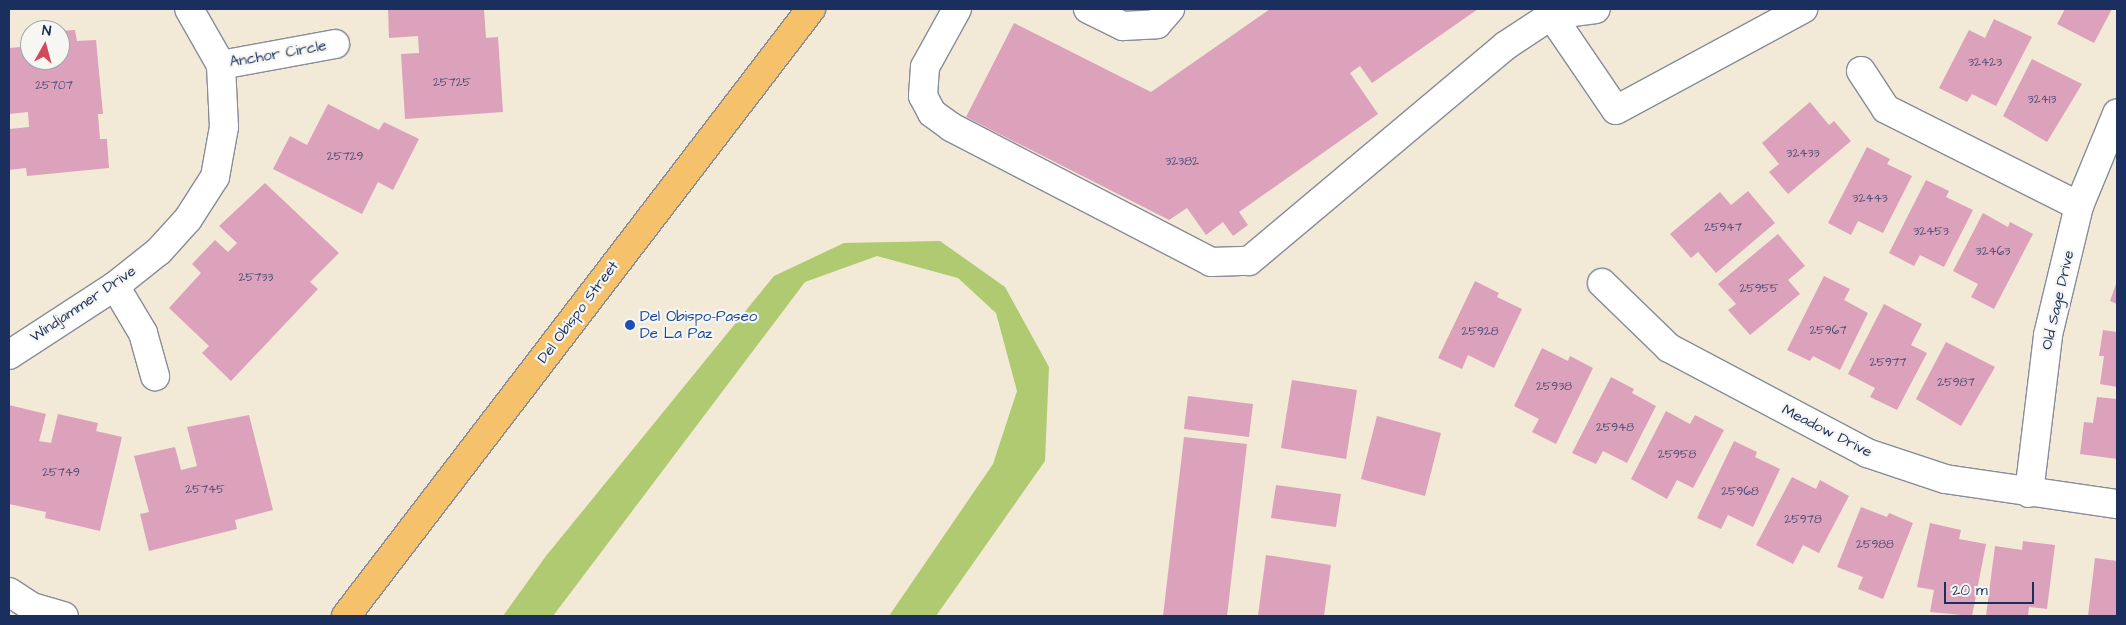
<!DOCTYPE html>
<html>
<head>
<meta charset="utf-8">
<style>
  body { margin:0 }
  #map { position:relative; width:2126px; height:625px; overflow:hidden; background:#f3e9d7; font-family:"Architects Daughter",sans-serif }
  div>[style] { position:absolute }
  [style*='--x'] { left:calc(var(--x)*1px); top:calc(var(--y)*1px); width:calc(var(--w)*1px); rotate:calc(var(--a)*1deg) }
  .green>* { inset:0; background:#afca70 }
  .building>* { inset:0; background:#dca2bc }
  .roads { filter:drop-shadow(1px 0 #878c9a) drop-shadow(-1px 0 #878c9a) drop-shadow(0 1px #878c9a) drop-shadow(0 -1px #878c9a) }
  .minor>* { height:28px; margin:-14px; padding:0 14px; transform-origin:14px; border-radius:14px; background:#fff }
  .major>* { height:28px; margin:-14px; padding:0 14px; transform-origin:14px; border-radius:14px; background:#f5c16b }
  .dots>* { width:14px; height:14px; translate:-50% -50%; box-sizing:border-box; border:2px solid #f6f6f2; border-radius:50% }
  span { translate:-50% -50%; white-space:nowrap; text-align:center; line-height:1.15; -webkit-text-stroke:4.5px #f6f6f2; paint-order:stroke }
  .number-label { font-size:12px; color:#4b4c76 }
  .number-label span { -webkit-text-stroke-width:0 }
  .street-label { font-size:15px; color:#1b2f5e }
  .transit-label { font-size:15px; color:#164399 }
  .left { translate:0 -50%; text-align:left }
  .frame { position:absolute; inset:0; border:10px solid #1b2f5e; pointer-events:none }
  .north { position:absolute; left:20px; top:20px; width:50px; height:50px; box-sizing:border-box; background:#f6f6f2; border:1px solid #9ea6b7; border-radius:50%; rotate:7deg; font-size:14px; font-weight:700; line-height:20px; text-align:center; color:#1b2f5e }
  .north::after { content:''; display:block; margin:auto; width:18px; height:22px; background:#d1495b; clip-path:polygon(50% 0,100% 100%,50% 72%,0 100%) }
  .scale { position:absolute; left:1944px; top:582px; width:90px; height:22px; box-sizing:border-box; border:2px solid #1b2f5e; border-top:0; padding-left:6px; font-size:15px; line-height:18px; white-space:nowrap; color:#1b2f5e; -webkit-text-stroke:4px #f6f6f2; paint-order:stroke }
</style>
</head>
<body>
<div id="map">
  <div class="green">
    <div style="clip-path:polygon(940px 241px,1005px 287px,1049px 367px,1045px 461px,936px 616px,889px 616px,993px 464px,1017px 391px,996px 313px,958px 278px,877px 256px,805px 282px,553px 616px,503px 616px,546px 556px,774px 276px,844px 243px)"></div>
  </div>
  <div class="building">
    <div style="clip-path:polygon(388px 9px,484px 9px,486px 38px,498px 37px,503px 112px,405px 119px,401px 54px,419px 53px,418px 36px,389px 38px)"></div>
    <div style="clip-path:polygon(1270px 9px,1478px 9px,1372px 83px,1360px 66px,1350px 73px,1378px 114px,1239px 212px,1248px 225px,1233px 236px,1223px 222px,1206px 235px,1187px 208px,1169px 220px,966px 117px,1014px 23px,1151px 92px)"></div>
    <div style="clip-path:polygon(2065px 9px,2112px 9px,2094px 43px,2057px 24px)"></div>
    <div style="clip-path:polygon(1994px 19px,2032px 37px,1996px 106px,1972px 94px,1967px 102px,1939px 88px,1969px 30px,1985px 38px)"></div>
    <div style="clip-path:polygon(75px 30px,77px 41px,96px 40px,103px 114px,98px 114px,100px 139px,107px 139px,109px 168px,27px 176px,26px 168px,9px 170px,9px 129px,29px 127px,28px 112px,9px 114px,9px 48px,30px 46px,30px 60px,60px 60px,60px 31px)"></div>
    <div style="clip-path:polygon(2032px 59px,2082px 84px,2047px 142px,2003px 116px)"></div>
    <div style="clip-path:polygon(1810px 102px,1829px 125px,1834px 121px,1851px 141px,1788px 194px,1769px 172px,1779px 164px,1762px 143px)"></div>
    <div style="clip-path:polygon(328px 104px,379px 130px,384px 122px,419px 139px,393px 190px,378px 182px,362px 214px,273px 169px,290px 136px,307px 145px)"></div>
    <div style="clip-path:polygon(1867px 147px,1890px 159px,1887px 164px,1912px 176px,1883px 233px,1858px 221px,1851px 235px,1828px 223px)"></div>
    <div style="clip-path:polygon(1926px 180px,1949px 191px,1946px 197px,1973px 210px,1944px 267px,1920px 255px,1914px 266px,1889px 253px)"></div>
    <div style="clip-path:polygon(265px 183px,339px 253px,310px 282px,318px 289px,231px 381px,202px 353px,209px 346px,169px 308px,201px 273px,192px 264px,215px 240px,228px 252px,237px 243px,219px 226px)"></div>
    <div style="clip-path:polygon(1748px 191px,1775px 223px,1716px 273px,1698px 252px,1691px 258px,1670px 234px,1720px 192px,1731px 205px)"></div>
    <div style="clip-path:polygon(1983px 213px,2008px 227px,2010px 222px,2033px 234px,1994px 309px,1971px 297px,1978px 284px,1953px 271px)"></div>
    <div style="clip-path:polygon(1778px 234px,1805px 266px,1788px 280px,1800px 294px,1750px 335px,1728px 310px,1736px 304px,1718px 284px)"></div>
    <div style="clip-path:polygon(1824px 276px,1850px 289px,1844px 300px,1868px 313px,1840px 370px,1813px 356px,1810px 361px,1787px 350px)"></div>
    <div style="clip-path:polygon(1475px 281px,1499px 293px,1497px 297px,1522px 309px,1494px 368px,1468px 355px,1462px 369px,1438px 358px)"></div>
    <div style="clip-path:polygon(2117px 281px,2117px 304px,2110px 301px)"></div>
    <div style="clip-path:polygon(1884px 304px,1922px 324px,1911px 345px,1927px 353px,1897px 410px,1870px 397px,1875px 388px,1848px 374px)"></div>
    <div style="clip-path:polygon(2103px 330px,2117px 332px,2117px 387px,2100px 384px,2104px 356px,2099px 356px)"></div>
    <div style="clip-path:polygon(1946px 342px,1995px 367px,1961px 426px,1916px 399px)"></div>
    <div style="clip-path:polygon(1542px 348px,1568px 361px,1570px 356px,1593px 368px,1556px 444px,1532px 432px,1539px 419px,1514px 406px)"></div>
    <div style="clip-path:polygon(1611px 377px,1634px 389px,1632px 393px,1656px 406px,1627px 463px,1603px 451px,1596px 464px,1572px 453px)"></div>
    <div style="clip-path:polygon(1292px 380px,1357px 390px,1346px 459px,1281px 448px)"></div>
    <div style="clip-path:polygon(1188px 396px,1253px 404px,1249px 437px,1184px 429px)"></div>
    <div style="clip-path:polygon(2097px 397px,2117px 399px,2117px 459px,2080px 454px,2084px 422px,2093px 423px)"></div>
    <div style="clip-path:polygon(9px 405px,46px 414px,39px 441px,51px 443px,58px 414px,98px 423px,96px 431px,122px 437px,100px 531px,45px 518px,46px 512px,9px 504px)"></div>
    <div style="clip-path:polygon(1666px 411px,1690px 424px,1695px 415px,1724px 430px,1693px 488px,1677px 480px,1667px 499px,1631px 479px)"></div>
    <div style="clip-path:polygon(249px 415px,273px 510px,235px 520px,237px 529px,149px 551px,140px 514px,149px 512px,134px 456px,175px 447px,181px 470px,197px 466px,187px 427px)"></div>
    <div style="clip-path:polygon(1377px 416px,1441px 433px,1425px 496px,1361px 479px)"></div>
    <div style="clip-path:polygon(1184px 437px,1247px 444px,1227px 616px,1163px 616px)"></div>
    <div style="clip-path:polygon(1734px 441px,1757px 452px,1755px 457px,1780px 469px,1753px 527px,1728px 515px,1721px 529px,1697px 518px)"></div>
    <div style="clip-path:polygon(1792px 477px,1816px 489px,1820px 480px,1849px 496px,1819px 553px,1803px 545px,1793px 564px,1756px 545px)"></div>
    <div style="clip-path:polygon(1276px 485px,1341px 494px,1336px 527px,1271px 518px)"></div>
    <div style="clip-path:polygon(1861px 507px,1887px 517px,1889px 513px,1913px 523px,1883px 599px,1858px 589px,1863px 577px,1837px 567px)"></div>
    <div style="clip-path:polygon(1930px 523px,1961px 530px,1959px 539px,1986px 544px,1972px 616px,1930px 612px,1934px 590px,1917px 587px)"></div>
    <div style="clip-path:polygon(2023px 541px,2055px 545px,2047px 609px,2029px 607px,2028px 616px,1986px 616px,1995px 546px,2022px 550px)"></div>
    <div style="clip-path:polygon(1266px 555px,1331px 565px,1324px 616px,1258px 616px)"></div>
    <div style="clip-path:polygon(2095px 558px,2117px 561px,2117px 616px,2088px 616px)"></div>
  </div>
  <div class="roads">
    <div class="minor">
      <div style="--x:957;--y:9;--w:66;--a:118.9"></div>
      <div style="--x:925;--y:67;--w:29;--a:94"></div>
      <div style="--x:923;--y:96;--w:19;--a:62"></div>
      <div style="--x:932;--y:113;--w:24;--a:36"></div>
      <div style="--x:951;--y:127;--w:293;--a:27.4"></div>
      <div style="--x:1211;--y:262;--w:38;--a:-2"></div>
      <div style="--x:1249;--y:261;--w:334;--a:-40"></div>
      <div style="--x:1505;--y:46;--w:56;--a:-33.4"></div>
      <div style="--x:1552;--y:15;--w:44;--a:-7.8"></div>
      <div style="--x:1088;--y:9;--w:39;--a:26"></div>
      <div style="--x:1123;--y:26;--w:34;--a:-3"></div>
      <div style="--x:1157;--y:24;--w:20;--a:-49"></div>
      <div style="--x:1547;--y:9;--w:122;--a:55.7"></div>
      <div style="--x:1616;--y:110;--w:213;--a:-28.4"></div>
      <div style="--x:221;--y:65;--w:116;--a:-10.4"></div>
      <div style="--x:1861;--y:71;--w:45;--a:56.7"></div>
      <div style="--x:1886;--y:109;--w:216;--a:26.7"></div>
      <div style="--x:1602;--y:283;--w:93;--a:44.1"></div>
      <div style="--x:1669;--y:348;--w:224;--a:27.9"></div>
      <div style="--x:1867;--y:453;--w:82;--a:18.4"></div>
      <div style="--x:1945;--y:479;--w:174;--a:8.3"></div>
      <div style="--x:115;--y:286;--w:55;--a:59.2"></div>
      <div style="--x:143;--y:333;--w:45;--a:74.4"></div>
      <div style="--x:9;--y:355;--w:126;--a:-33.1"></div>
      <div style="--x:115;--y:286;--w:56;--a:-38.5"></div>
      <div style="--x:159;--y:251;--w:43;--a:-47.8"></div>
      <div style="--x:188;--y:219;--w:50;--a:-57.3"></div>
      <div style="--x:215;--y:177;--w:51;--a:-79.8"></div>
      <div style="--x:224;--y:127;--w:62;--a:-92.8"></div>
      <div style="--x:221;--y:65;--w:64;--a:-119.7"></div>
      <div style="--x:2029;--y:493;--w:159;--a:-83.1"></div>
      <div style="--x:2048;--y:335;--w:133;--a:-76.5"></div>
      <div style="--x:2079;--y:206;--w:100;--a:-67.6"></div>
      <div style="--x:9;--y:592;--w:27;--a:33"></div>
      <div style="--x:32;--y:607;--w:33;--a:16"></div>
    </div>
    <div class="major">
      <div style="--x:346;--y:616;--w:765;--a:-52.55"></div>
    </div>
  </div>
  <div class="dots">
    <div style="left:630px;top:325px;background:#1a4fb4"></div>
  </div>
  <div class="number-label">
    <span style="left:1985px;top:63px">32423</span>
    <span style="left:452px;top:83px">25725</span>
    <span style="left:54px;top:86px">25707</span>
    <span style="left:2042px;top:100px">32413</span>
    <span style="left:1803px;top:154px">32433</span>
    <span style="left:345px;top:157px">25729</span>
    <span style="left:1182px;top:162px">32382</span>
    <span style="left:1870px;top:199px">32443</span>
    <span style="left:1723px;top:228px">25947</span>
    <span style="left:1931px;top:232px">32453</span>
    <span style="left:1993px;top:252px">32463</span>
    <span style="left:256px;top:278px">25733</span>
    <span style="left:1759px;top:289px">25955</span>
    <span style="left:1828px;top:331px">25967</span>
    <span style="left:1480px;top:332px">25928</span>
    <span style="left:1888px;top:363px">25977</span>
    <span style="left:1956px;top:383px">25987</span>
    <span style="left:1554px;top:387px">25938</span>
    <span style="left:1615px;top:428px">25948</span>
    <span style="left:1677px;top:455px">25958</span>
    <span style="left:61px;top:473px">25749</span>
    <span style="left:205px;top:490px">25745</span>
    <span style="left:1740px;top:492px">25968</span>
    <span style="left:1803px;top:520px">25978</span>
    <span style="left:1875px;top:545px">25988</span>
  </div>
  <div class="street-label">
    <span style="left:278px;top:54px;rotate:-10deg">Anchor Circle</span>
    <span style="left:2058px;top:300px;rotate:-77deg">Old Sage Drive</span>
    <span style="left:83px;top:304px;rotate:-34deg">Windjammer Drive</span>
    <span style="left:578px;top:312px;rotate:-53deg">Del Obispo Street</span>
    <span style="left:1827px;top:431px;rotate:27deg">Meadow Drive</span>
  </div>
  <div class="transit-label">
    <span class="left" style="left:640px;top:325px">Del Obispo-Paseo<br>De La Paz</span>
  </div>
  <div class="frame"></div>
  <div class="north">N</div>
  <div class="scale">20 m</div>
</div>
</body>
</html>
